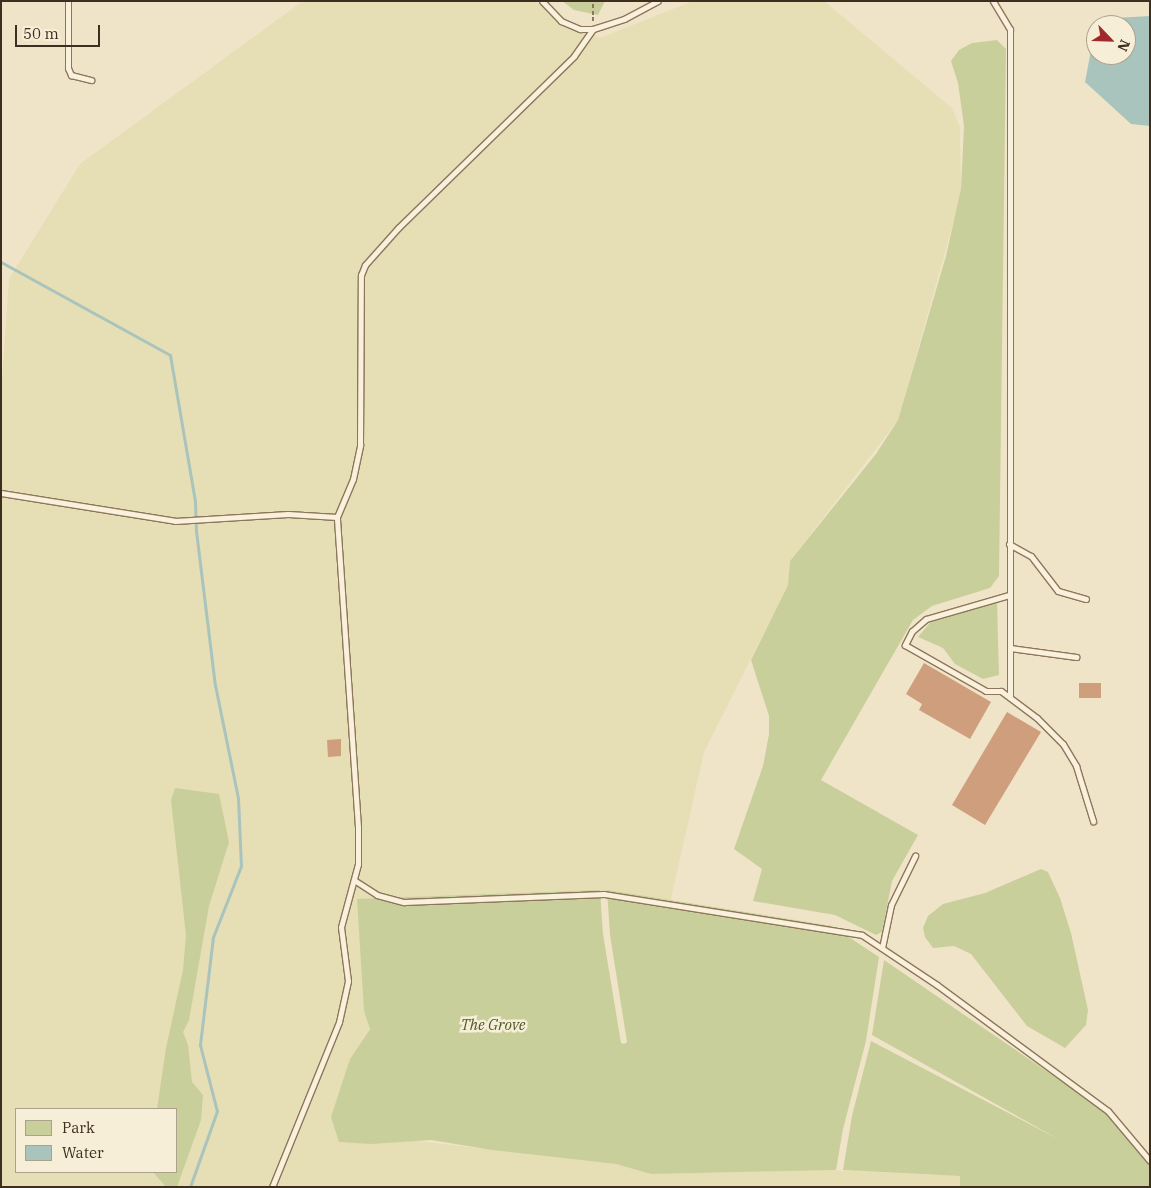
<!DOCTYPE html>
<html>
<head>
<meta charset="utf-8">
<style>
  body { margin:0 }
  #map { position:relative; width:1151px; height:1188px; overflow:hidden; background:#f0e4c8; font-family:"IBM Plex Serif",serif }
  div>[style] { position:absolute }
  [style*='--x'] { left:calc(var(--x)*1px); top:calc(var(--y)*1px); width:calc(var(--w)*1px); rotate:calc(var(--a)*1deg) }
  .farmland>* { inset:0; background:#e6deb5 }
  .green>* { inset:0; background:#c9cf9b }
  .water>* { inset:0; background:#a9c4bc }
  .stream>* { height:3px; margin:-1.5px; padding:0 1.5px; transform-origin:1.5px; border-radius:1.5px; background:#a9c4bc }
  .building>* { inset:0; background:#cf9f7d }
  .path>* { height:2px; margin-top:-1px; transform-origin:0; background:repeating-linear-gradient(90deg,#8d765c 0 4px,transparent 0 6.5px) }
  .roads { filter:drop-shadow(1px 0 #8d765c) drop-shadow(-1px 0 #8d765c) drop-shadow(0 1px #8d765c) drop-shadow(0 -1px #8d765c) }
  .lane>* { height:5px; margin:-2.5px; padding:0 2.5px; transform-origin:2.5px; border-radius:2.5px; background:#faf1dc }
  span { translate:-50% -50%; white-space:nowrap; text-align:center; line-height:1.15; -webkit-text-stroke:5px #f7eed8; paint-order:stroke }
  .park-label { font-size:15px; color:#4d5a26; font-style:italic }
  .frame { position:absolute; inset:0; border:2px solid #3d2e20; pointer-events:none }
  .legend { position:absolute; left:15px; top:1108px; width:162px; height:65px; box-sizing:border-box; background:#f7eed8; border:1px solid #ada18e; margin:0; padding:6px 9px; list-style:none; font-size:15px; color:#3d2e20 }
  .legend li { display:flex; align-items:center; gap:10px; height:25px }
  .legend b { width:25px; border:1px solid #ada18e }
  .north { position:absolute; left:1086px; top:15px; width:50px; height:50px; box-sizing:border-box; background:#f7eed8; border:1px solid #ada18e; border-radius:50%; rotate:114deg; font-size:14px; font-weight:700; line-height:20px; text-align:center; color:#3d2e20 }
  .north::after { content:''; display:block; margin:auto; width:18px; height:22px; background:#9e2a2b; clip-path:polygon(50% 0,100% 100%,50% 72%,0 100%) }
  .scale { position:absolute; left:15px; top:25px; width:85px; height:22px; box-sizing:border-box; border:2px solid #3d2e20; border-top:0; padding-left:6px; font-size:15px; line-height:18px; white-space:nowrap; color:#3d2e20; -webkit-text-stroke:4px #f7eed8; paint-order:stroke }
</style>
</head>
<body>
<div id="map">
  <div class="farmland">
    <div style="clip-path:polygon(evenodd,303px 1px,534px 1px,600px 38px,693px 1px,824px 1px,952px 108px,960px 127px,961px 195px,898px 420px,790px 561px,788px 585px,704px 752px,670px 903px,600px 890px,367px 1008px,370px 1028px,350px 1059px,339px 1142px,409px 1140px,616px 1164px,651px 1174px,829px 1170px,960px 1176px,960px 1187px,1px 1187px,1px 395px,9px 279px,80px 164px,303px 1px,16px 1109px,176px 1109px,176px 1172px,16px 1172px,16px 1109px)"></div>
  </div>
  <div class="green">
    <div style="clip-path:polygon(562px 1px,605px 1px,598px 15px,574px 10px)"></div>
    <div style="clip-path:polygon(997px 40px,1006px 49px,999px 576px,990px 588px,932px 606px,913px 620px,821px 780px,918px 835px,892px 881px,882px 932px,876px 935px,835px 915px,753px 901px,762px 869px,734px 849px,763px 766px,769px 734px,769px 716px,751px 660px,788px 585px,790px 561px,876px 454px,898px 420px,946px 256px,961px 189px,964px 126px,958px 83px,951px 61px,959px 50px,972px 43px)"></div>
    <div style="clip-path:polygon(997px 601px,999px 675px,983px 679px,955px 664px,943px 648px,918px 637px,934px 618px)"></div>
    <div style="clip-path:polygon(175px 788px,219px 794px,229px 842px,209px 906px,189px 1020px,183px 1032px,188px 1045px,192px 1082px,203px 1095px,201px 1120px,177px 1187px,166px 1187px,153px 1172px,176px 1172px,176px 1109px,157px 1109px,166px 1048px,183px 970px,186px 935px,171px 800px)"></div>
    <div style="clip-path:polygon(1041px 869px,1048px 872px,1060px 898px,1071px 933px,1088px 1010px,1086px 1025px,1065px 1048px,1027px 1026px,971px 954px,954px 946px,933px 948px,925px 937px,923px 928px,928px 916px,943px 904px,985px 893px)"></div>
    <div style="clip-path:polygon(600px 890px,603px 934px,621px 1043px,624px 1044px,627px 1042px,610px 935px,607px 890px,832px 926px,879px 957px,866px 1041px,843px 1129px,836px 1170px,651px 1174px,616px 1164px,492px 1150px,431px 1140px,371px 1144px,339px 1142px,331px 1117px,350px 1059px,370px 1029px,364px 1011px,357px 899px)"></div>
    <div style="clip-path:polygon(884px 960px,1102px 1109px,1150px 1167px,1150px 1187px,960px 1187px,960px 1176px,843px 1170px,852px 1116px,871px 1041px,1060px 1140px,872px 1035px)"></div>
  </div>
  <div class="water">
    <div style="clip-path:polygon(evenodd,1150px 16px,1150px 126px,1131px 124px,1085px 82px,1097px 19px,1150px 16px,1096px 25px,1126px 25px,1126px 55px,1096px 55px,1096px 25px)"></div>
  </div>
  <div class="stream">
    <div style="--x:1;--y:262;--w:193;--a:28.8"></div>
    <div style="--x:170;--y:355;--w:149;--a:80.3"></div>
    <div style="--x:195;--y:502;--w:29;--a:88"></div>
    <div style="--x:196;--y:531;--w:155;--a:83"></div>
    <div style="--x:215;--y:685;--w:115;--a:78.5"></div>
    <div style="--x:238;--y:798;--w:68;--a:87.5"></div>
    <div style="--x:241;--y:866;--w:76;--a:111.5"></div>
    <div style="--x:213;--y:937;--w:109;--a:96.9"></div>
    <div style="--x:200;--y:1045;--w:68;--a:75.6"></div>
    <div style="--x:217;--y:1111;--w:81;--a:109.6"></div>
  </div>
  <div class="building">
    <div style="clip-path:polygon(924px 663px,991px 702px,970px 739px,919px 710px,922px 704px,906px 694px)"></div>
    <div style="clip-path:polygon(1079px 683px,1101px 683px,1101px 698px,1079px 698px)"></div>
    <div style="clip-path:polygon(1007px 712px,1041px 732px,985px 825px,952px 805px)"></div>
    <div style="clip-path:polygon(341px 739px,341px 756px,328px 757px,327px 740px)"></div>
  </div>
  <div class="path">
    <div style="--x:593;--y:21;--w:20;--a:-90"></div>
  </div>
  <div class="roads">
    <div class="lane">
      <div style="--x:68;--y:1;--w:67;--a:90"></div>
      <div style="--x:68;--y:68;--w:8;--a:67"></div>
      <div style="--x:71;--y:75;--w:21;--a:14"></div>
      <div style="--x:542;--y:1;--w:28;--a:46"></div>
      <div style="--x:561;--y:21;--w:21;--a:23"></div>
      <div style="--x:580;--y:29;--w:13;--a:0"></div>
      <div style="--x:593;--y:29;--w:33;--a:-18"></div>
      <div style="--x:624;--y:19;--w:38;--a:-28"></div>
      <div style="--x:993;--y:1;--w:33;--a:59"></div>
      <div style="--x:1010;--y:29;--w:668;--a:90"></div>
      <div style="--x:1;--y:493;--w:176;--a:9.1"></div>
      <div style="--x:175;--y:521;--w:113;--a:-3.5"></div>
      <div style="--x:288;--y:514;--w:49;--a:3.5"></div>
      <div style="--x:1009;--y:544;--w:25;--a:29"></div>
      <div style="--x:1031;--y:556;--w:44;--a:52.4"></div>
      <div style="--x:1058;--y:591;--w:29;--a:16"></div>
      <div style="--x:1009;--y:595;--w:86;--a:163.9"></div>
      <div style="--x:926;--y:619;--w:18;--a:139"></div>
      <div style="--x:912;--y:631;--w:16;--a:117"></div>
      <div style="--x:905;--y:645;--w:93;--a:29.6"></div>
      <div style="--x:986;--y:691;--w:15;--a:0"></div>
      <div style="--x:1001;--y:691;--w:45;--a:36.9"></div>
      <div style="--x:1037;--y:718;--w:37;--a:45"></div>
      <div style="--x:1063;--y:744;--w:26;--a:59"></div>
      <div style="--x:1076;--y:766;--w:58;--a:72.8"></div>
      <div style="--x:1010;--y:648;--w:67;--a:7.8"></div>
      <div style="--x:354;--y:880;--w:27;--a:33"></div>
      <div style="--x:377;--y:895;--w:28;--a:15"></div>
      <div style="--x:404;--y:902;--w:200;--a:-2.3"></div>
      <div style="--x:604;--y:894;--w:261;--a:9"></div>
      <div style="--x:862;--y:935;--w:90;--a:33.7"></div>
      <div style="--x:937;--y:985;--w:212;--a:36.4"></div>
      <div style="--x:1108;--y:1111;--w:65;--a:50"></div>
      <div style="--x:882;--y:948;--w:44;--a:-78.2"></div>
      <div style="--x:891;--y:905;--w:55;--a:-63.9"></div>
      <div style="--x:272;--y:1187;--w:178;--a:-67.9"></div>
      <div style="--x:339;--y:1022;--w:42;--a:-77.6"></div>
      <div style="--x:348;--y:981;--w:54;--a:-97.4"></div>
      <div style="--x:341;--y:927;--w:65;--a:-74.9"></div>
      <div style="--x:358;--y:864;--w:37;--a:-90"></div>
      <div style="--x:358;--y:827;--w:311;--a:-93.9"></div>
      <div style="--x:337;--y:517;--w:41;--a:-67.2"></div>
      <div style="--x:353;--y:479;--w:35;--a:-78"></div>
      <div style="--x:360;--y:445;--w:170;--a:-89.7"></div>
      <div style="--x:361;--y:275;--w:11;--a:-68"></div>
      <div style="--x:365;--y:265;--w:50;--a:-48.3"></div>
      <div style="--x:398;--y:228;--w:246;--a:-44.3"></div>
      <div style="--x:574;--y:56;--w:33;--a:-55"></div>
    </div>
  </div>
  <div class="park-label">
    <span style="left:493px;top:1025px">The Grove</span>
  </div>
  <div class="frame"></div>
  <ul class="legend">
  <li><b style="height:14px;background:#c9cf9b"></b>Park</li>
  <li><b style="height:14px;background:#a9c4bc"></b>Water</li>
  </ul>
  <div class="north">N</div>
  <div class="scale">50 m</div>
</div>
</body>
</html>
